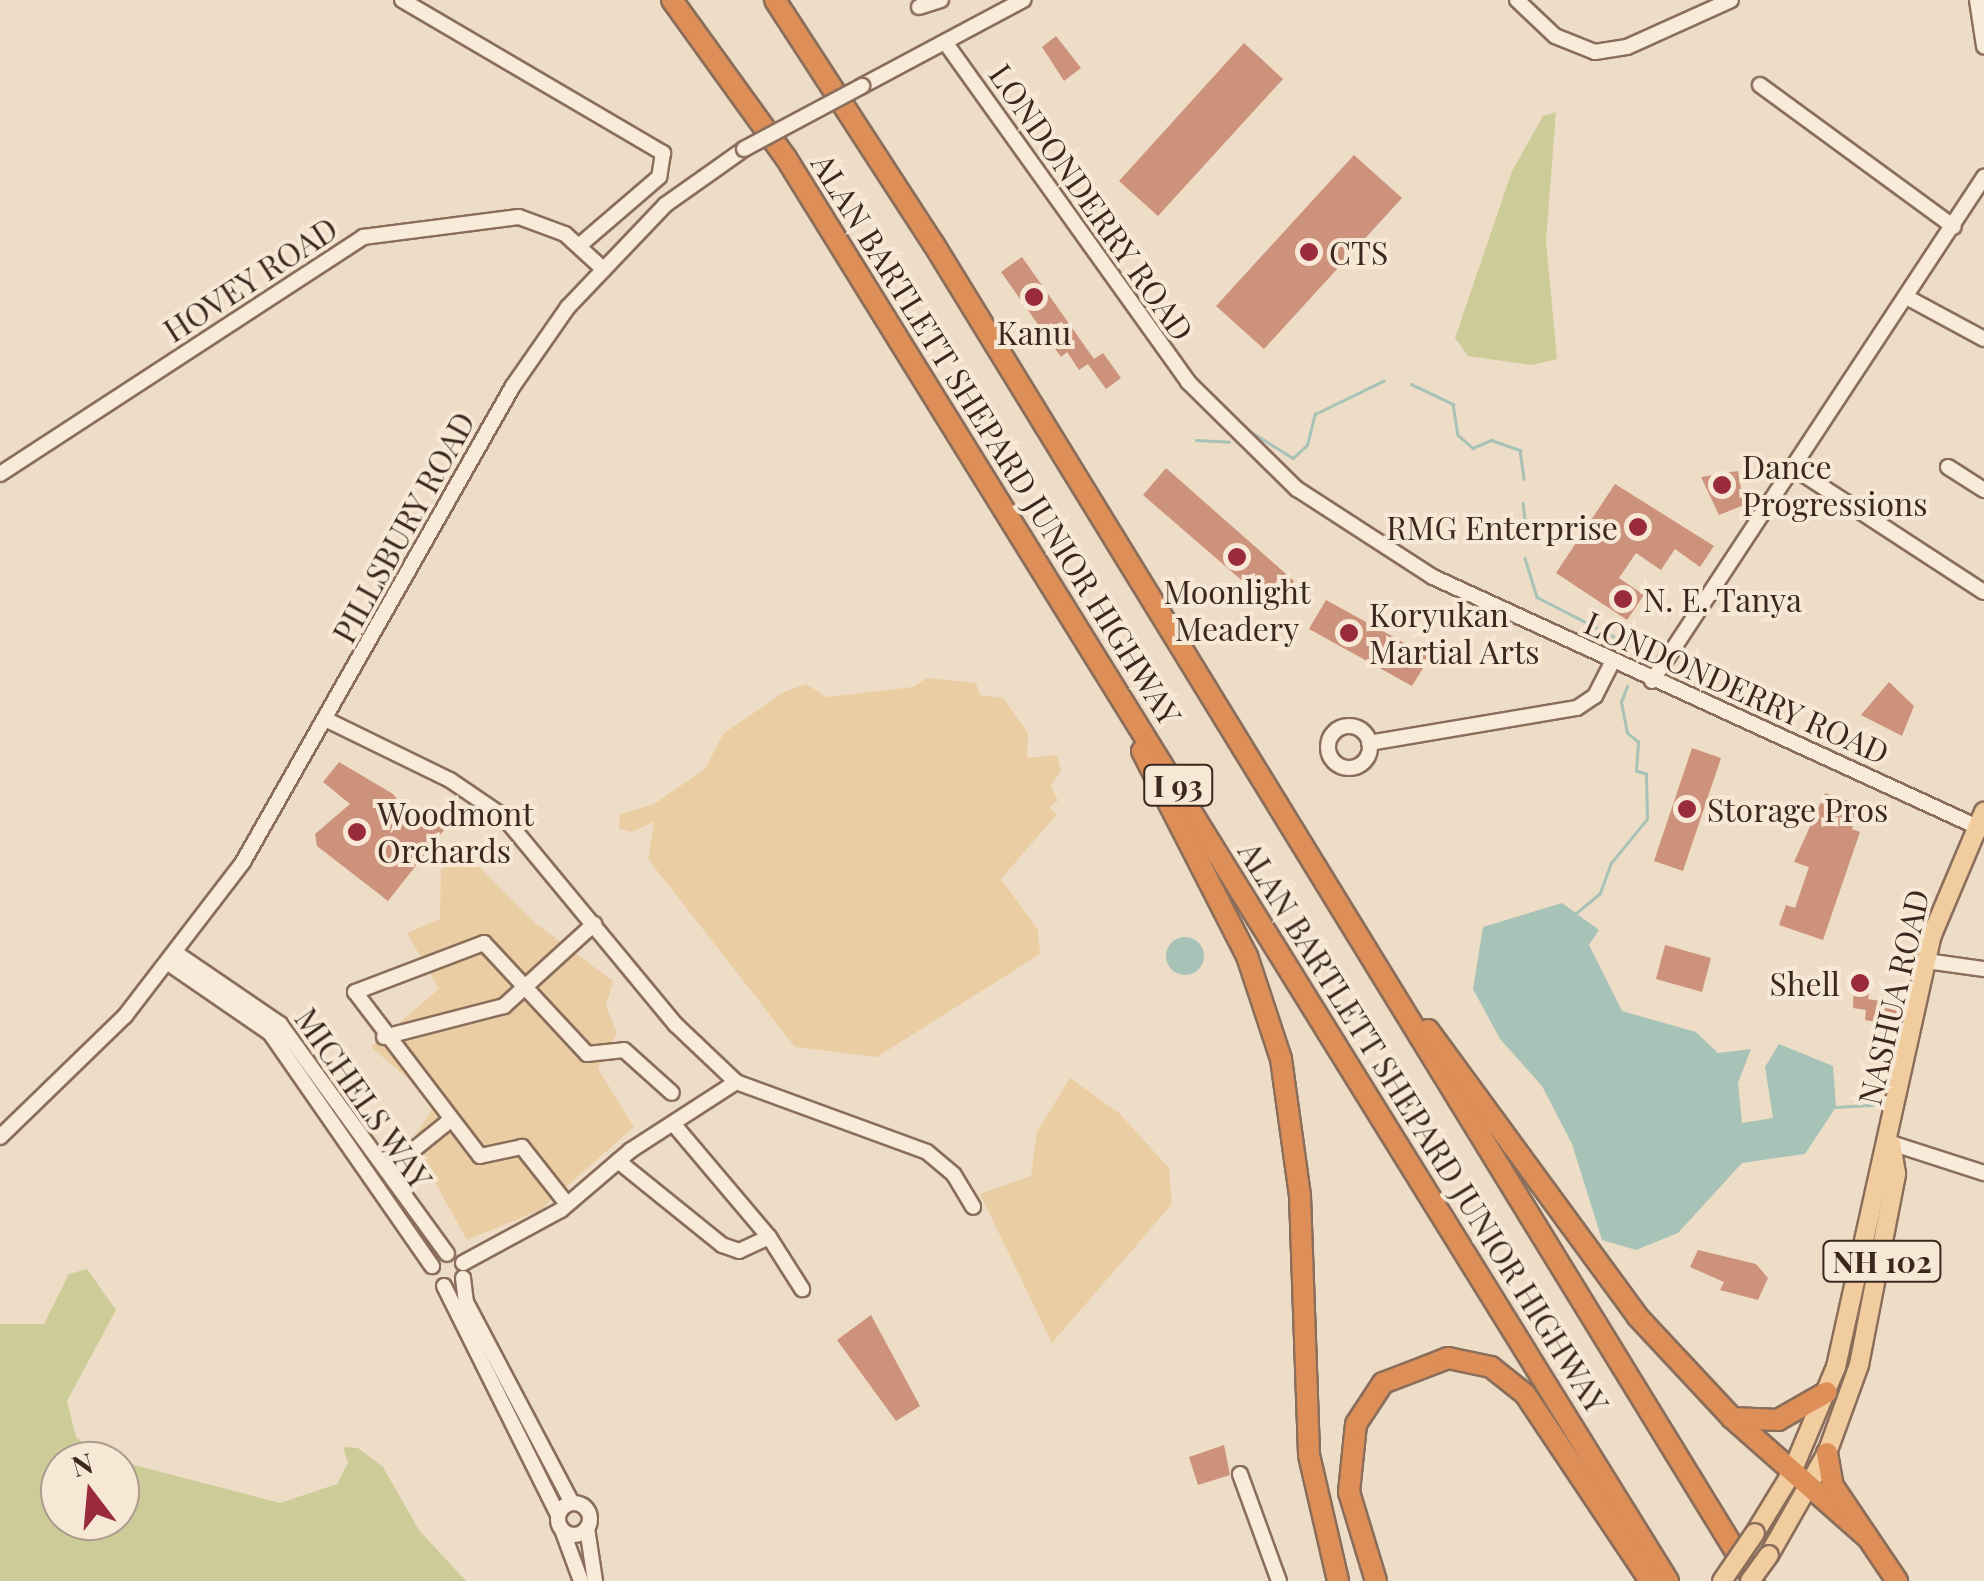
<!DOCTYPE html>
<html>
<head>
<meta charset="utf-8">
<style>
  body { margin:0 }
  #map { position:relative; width:1984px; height:1581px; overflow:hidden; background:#eeddc6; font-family:"Playfair Display",serif }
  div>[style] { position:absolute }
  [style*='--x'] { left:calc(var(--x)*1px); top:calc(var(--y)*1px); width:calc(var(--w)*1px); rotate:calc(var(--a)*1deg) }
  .green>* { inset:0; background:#cdcc99 }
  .sand>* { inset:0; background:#eacda3 }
  .water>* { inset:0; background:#a7c2b6 }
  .round { border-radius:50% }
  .stream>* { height:2.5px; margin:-1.25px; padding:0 1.25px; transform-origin:1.25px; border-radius:1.25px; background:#a7c2b6 }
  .building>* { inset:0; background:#cd927b }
  .roads { filter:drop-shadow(2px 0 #8a6e5b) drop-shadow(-2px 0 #8a6e5b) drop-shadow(0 2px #8a6e5b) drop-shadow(0 -2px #8a6e5b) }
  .minor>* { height:14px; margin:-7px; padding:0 7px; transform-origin:7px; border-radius:7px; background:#f9ebd9 }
  .minor>.ring { margin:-7px; padding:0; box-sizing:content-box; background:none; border:14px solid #f9ebd9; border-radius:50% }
  .major>* { height:18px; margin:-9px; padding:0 9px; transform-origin:9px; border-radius:9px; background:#f1cc9e }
  .highway>* { height:20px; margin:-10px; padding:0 10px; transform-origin:10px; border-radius:10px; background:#dd8f57 }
  .bridges { filter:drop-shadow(2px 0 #8a6e5b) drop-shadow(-2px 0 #8a6e5b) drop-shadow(0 2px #8a6e5b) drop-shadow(0 -2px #8a6e5b) }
  .minor-bridge>* { height:14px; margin:-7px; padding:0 7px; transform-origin:7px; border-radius:7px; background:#f9ebd9 }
  .major-bridge>* { height:18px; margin:-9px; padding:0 9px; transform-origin:9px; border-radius:9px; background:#f1cc9e }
  .dots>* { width:28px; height:28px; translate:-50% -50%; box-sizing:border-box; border:5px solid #f6e8d5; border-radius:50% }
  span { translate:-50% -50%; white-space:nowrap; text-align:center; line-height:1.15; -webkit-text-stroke:8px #f6e8d5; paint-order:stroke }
  .shield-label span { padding:2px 8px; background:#f6e8d5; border:2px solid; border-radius:8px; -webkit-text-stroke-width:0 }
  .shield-label { font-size:30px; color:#3a281f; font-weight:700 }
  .street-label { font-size:32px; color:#3a281f }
  .poi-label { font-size:32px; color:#3a281f }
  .left { translate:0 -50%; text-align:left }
  .right { translate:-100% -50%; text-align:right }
  .north { position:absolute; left:40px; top:1441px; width:100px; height:100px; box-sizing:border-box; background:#f6e8d5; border:2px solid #ab9b8c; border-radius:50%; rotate:344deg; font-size:28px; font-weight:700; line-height:40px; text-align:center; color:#3a281f }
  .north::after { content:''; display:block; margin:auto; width:35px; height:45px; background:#992b3b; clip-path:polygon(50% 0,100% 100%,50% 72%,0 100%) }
</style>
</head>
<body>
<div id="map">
  <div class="green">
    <div style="clip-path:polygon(1556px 112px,1546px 241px,1557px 359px,1532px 365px,1468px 356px,1455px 338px,1512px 171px,1543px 116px)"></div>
    <div style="clip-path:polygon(evenodd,87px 1269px,116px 1310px,67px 1401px,76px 1437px,100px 1456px,280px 1503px,337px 1484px,348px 1463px,343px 1447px,358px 1448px,383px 1467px,419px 1530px,466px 1581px,0 1581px,0 1324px,44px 1324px,69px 1274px,87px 1269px,120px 1461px,120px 1521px,60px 1521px,60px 1461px,120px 1461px)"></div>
  </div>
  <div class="sand">
    <div style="clip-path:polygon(927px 678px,976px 683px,980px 695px,1003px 698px,1028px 733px,1027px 758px,1057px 755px,1061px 771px,1051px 785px,1058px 801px,1049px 807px,1057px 814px,1001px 879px,1038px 930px,1040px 954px,877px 1057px,795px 1047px,648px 859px,654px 822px,631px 832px,619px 829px,620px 814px,654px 804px,705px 769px,723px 734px,784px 692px,806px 684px,826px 697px,913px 687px)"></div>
    <div style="clip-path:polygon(468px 856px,535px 923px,613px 981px,606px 1006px,617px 1033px,598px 1069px,634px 1127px,540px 1210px,467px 1240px,412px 1141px,432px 1109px,428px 1096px,371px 1047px,439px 989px,407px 933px,440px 919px,441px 869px)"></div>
    <div style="clip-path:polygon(1070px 1078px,1119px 1113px,1169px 1168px,1172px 1204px,1052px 1343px,980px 1194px,1031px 1176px,1037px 1132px)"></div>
  </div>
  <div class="water">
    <div style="clip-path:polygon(1562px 903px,1599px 930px,1589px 945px,1622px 1011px,1696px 1032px,1718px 1053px,1751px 1049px,1738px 1083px,1742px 1123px,1773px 1118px,1765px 1067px,1779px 1044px,1833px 1066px,1836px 1107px,1805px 1154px,1742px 1163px,1678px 1233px,1636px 1250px,1602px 1240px,1572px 1144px,1542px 1086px,1500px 1039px,1473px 989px,1483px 927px)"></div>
    <div class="round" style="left:1166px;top:937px;width:38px;height:38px"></div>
  </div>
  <div class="stream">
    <div style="--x:1411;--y:384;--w:47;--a:25.5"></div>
    <div style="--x:1453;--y:404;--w:31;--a:81"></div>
    <div style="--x:1458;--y:435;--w:20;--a:41"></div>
    <div style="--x:1473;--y:448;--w:20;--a:-24"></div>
    <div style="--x:1491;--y:440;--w:31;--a:19"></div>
    <div style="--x:1520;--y:450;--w:29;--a:82"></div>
    <div style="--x:1245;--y:428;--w:57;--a:32"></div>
    <div style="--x:1293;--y:458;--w:19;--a:-43"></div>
    <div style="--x:1307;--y:445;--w:32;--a:-76"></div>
    <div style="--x:1315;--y:414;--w:76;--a:-25.9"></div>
    <div style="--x:1196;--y:440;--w:33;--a:3"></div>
    <div style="--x:1523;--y:503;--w:32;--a:83"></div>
    <div style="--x:1525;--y:558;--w:41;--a:72.9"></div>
    <div style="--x:1537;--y:597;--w:109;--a:27.3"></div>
    <div style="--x:1634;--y:647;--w:16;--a:68"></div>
    <div style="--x:1574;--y:915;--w:34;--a:-40"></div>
    <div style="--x:1600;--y:893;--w:32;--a:-70"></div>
    <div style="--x:1611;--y:863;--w:57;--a:-50.7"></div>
    <div style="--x:1647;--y:819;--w:45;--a:-91.3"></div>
    <div style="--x:1646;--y:774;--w:10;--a:-163"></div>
    <div style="--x:1636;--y:771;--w:29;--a:-86"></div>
    <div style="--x:1638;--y:742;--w:14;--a:-141"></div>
    <div style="--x:1627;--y:733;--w:32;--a:-101"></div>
    <div style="--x:1621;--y:702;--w:17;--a:-69"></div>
    <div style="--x:1836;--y:1107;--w:49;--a:-3.5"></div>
  </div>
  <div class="building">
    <div style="clip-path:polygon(1056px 36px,1081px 68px,1064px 81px,1042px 47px)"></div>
    <div style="clip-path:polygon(1244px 43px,1283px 79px,1158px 216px,1119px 181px)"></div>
    <div style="clip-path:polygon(1354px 155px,1402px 198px,1264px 349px,1216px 306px)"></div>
    <div style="clip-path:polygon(1022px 257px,1094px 359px,1103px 353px,1121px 378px,1106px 389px,1088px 364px,1079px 370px,1067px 352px,1061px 357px,1001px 272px)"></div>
    <div style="clip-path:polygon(1166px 468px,1294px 581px,1276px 610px,1143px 495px)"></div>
    <div style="clip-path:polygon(1738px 471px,1744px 505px,1719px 515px,1701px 477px)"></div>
    <div style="clip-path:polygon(1615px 484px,1714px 546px,1700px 567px,1675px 549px,1661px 570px,1636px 553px,1619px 578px,1644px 595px,1627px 620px,1556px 573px)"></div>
    <div style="clip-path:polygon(1326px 600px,1430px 657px,1412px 686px,1309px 629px)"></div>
    <div style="clip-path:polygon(1889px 682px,1914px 706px,1902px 736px,1861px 715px)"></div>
    <div style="clip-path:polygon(1692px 748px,1721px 758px,1683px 871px,1654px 861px)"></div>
    <div style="clip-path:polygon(339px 762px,393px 794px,413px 820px,420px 812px,444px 830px,388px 901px,317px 846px,315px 834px,350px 804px,323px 782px)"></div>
    <div style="clip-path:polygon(1825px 793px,1860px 805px,1852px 829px,1860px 832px,1823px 940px,1779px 925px,1786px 905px,1795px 908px,1809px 867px,1794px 862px)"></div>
    <div style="clip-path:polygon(1665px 945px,1711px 958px,1702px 992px,1656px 979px)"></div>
    <div style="clip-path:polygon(1854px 977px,1872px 980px,1868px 999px,1898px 1004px,1894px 1025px,1865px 1020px,1866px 1010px,1853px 1008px)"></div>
    <div style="clip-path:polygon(1698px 1250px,1756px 1264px,1768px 1278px,1758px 1300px,1720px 1290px,1724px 1282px,1690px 1267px)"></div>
    <div style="clip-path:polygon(871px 1315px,920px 1406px,896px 1421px,837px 1340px)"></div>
    <div style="clip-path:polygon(1224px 1445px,1230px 1475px,1198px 1485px,1189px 1457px)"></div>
  </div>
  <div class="roads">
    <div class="minor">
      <div style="--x:402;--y:0;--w:303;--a:30.4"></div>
      <div style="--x:663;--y:153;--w:24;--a:99"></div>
      <div style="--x:659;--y:177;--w:104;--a:139.3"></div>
      <div style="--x:1517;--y:0;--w:52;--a:43.5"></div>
      <div style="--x:1555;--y:36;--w:43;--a:21.8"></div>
      <div style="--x:1595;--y:52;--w:32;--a:-9"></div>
      <div style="--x:1627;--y:47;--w:114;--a:-24.3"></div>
      <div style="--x:1977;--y:0;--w:47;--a:81.3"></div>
      <div style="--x:919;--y:7;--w:23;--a:-18"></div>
      <div style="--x:945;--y:42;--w:418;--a:54.4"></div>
      <div style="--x:1188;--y:382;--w:153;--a:44.5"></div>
      <div style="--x:1297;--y:489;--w:162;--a:32.9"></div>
      <div style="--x:1433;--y:577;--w:606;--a:24.66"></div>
      <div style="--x:1760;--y:85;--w:240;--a:36.2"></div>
      <div style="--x:862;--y:86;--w:183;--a:-28.1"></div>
      <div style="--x:1910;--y:299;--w:84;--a:28.4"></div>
      <div style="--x:1948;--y:467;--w:43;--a:32.6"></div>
      <div style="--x:1795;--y:469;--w:225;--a:33.1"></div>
      <div style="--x:0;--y:474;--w:434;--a:-33.1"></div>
      <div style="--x:363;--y:237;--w:157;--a:-7.3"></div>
      <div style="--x:519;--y:217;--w:49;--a:20.3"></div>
      <div style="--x:565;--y:234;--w:52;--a:42.6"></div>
      <div style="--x:1652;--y:681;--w:604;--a:-56.63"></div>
      <div style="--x:325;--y:719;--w:139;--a:26"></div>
      <div style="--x:450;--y:780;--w:64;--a:34.2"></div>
      <div style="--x:503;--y:816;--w:271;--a:50.4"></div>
      <div style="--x:676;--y:1025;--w:83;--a:43.5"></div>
      <div style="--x:736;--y:1082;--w:203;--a:20.1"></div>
      <div style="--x:927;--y:1152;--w:35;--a:40"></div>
      <div style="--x:954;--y:1175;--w:37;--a:59"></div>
      <div class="ring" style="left:1328px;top:726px;width:28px;height:28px"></div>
      <div style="--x:1369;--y:743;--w:211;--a:-9.6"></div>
      <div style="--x:1577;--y:708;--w:22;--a:-34"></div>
      <div style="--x:1595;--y:696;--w:38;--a:-63"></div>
      <div style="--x:176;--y:953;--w:126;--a:34.3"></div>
      <div style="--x:280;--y:1024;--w:284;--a:54"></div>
      <div style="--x:1926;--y:961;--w:59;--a:7.9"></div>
      <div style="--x:168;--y:963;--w:124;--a:34.5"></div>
      <div style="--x:270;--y:1033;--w:284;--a:55.2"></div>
      <div style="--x:384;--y:1037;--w:124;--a:-14.5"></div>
      <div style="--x:504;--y:1006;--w:122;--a:-42.3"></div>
      <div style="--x:676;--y:1127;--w:144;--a:49.8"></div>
      <div style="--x:769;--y:1237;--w:62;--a:57.6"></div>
      <div style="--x:0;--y:1137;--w:174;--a:-44.1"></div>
      <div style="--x:125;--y:1016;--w:194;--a:-52.5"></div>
      <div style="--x:243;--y:862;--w:547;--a:-60.44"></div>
      <div style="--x:513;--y:386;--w:96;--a:-55.2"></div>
      <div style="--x:568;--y:307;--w:141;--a:-46.4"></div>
      <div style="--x:665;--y:205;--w:97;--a:-35.3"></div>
      <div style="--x:1891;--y:1143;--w:98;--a:17.9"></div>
      <div style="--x:618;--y:1161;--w:134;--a:38.9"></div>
      <div style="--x:722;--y:1245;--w:18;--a:19"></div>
      <div style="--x:739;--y:1251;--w:33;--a:-25"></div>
      <div style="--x:391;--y:1168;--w:73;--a:-38.9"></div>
      <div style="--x:567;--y:1204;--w:73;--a:-128.3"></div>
      <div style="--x:522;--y:1147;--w:43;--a:167.9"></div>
      <div style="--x:480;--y:1156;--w:206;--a:-127.3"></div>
      <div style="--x:355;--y:992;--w:138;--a:-20.8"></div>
      <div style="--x:484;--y:943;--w:151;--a:47.1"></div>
      <div style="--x:587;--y:1054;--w:37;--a:-6"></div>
      <div style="--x:624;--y:1050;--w:64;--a:41.9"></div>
      <div style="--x:463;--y:1263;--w:111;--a:-28.4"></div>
      <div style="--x:561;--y:1210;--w:92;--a:-40.6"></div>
      <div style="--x:631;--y:1150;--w:125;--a:-32.9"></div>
      <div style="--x:463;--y:1278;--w:24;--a:83"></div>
      <div style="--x:466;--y:1302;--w:227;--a:62.2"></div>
      <div style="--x:444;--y:1286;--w:256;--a:63.5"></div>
      <div style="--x:1240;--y:1474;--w:114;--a:70"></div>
      <div class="ring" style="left:558px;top:1503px;width:18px;height:18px"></div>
      <div style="--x:587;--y:1528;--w:54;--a:81.4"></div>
      <div style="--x:563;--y:1532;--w:52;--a:69.8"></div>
    </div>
    <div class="major">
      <div style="--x:1755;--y:1533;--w:69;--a:-58.6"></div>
      <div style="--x:1791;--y:1474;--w:116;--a:-67.2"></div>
      <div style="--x:1836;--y:1367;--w:443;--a:-77.5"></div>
      <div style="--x:1932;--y:935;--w:134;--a:-67.1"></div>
      <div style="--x:1769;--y:1555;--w:117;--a:-60.4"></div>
      <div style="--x:1827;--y:1453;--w:94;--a:-70"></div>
      <div style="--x:1859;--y:1365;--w:195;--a:-79"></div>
      <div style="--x:1896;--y:1174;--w:30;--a:-99"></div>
    </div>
    <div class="highway">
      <div style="--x:672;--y:0;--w:195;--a:54.2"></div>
      <div style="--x:786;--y:158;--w:1674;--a:58.21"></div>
      <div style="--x:775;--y:0;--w:290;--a:57"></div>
      <div style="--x:933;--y:243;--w:1570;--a:58.47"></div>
      <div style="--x:1142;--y:751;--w:230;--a:62.9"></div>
      <div style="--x:1247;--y:956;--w:108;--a:71.7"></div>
      <div style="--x:1281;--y:1059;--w:138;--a:82.1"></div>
      <div style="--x:1300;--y:1196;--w:259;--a:88"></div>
      <div style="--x:1309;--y:1455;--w:129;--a:77"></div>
      <div style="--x:1428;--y:1030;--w:354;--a:53.8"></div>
      <div style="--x:1637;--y:1316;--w:139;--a:47"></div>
      <div style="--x:1732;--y:1418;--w:179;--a:41.4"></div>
      <div style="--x:1732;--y:1418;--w:46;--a:2.5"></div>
      <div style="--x:1778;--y:1420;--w:56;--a:-29.7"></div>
      <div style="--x:1827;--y:1453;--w:34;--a:80"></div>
      <div style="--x:1833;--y:1486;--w:115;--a:56"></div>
      <div style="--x:1376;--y:1581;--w:93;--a:-106.9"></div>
      <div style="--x:1349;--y:1492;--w:68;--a:-84.1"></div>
      <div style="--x:1356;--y:1424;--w:49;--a:-56.6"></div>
      <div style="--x:1383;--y:1383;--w:70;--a:-21"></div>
      <div style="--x:1448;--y:1358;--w:44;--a:11.8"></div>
      <div style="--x:1491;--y:1367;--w:43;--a:38.5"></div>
      <div style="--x:1525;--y:1394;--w:225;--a:56.2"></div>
    </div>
  </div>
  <div class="bridges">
    <div class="minor-bridge">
      <div style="--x:744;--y:149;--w:134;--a:-28.1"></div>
    </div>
    <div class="major-bridge">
      <div style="--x:1722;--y:1581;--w:58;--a:-55.5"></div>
      <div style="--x:1750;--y:1581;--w:32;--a:-54"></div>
    </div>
  </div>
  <div class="dots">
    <div style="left:1309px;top:252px;background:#992b3b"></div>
    <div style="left:1034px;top:297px;background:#992b3b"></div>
    <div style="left:1722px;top:485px;background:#992b3b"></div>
    <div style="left:1638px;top:527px;background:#992b3b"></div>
    <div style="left:1237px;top:557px;background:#992b3b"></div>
    <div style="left:1623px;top:599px;background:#992b3b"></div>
    <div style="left:1349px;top:633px;background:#992b3b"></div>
    <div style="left:1687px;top:809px;background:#992b3b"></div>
    <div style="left:357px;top:832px;background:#992b3b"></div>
    <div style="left:1860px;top:983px;background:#992b3b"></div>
  </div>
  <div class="shield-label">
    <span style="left:1178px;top:785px">I 93</span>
    <span style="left:1882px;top:1261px">NH 102</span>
  </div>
  <div class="street-label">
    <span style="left:1092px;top:202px;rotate:55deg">LONDONDERRY ROAD</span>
    <span style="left:250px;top:279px;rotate:-33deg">HOVEY ROAD</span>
    <span style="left:997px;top:439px;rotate:58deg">ALAN BARTLETT SHEPARD JUNIOR HIGHWAY</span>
    <span style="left:403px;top:527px;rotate:-61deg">PILLSBURY ROAD</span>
    <span style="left:1737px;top:687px;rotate:24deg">LONDONDERRY ROAD</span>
    <span style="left:1893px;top:997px;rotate:-77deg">NASHUA ROAD</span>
    <span style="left:364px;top:1098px;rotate:55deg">MICHELS WAY</span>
    <span style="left:1424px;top:1127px;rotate:58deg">ALAN BARTLETT SHEPARD JUNIOR HIGHWAY</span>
  </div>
  <div class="poi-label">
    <span class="left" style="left:1329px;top:252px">CTS</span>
    <span style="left:1034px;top:332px">Kanu</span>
    <span class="left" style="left:1742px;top:485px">Dance<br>Progressions</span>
    <span class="right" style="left:1618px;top:527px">RMG Enterprise</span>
    <span style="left:1237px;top:610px">Moonlight<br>Meadery</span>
    <span class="left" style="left:1643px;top:599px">N. E. Tanya</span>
    <span class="left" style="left:1369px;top:633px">Koryukan<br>Martial Arts</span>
    <span class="left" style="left:1707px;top:809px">Storage Pros</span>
    <span class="left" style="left:377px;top:832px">Woodmont<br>Orchards</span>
    <span class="right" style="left:1840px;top:983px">Shell</span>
  </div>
  <div class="north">N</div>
</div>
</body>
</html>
